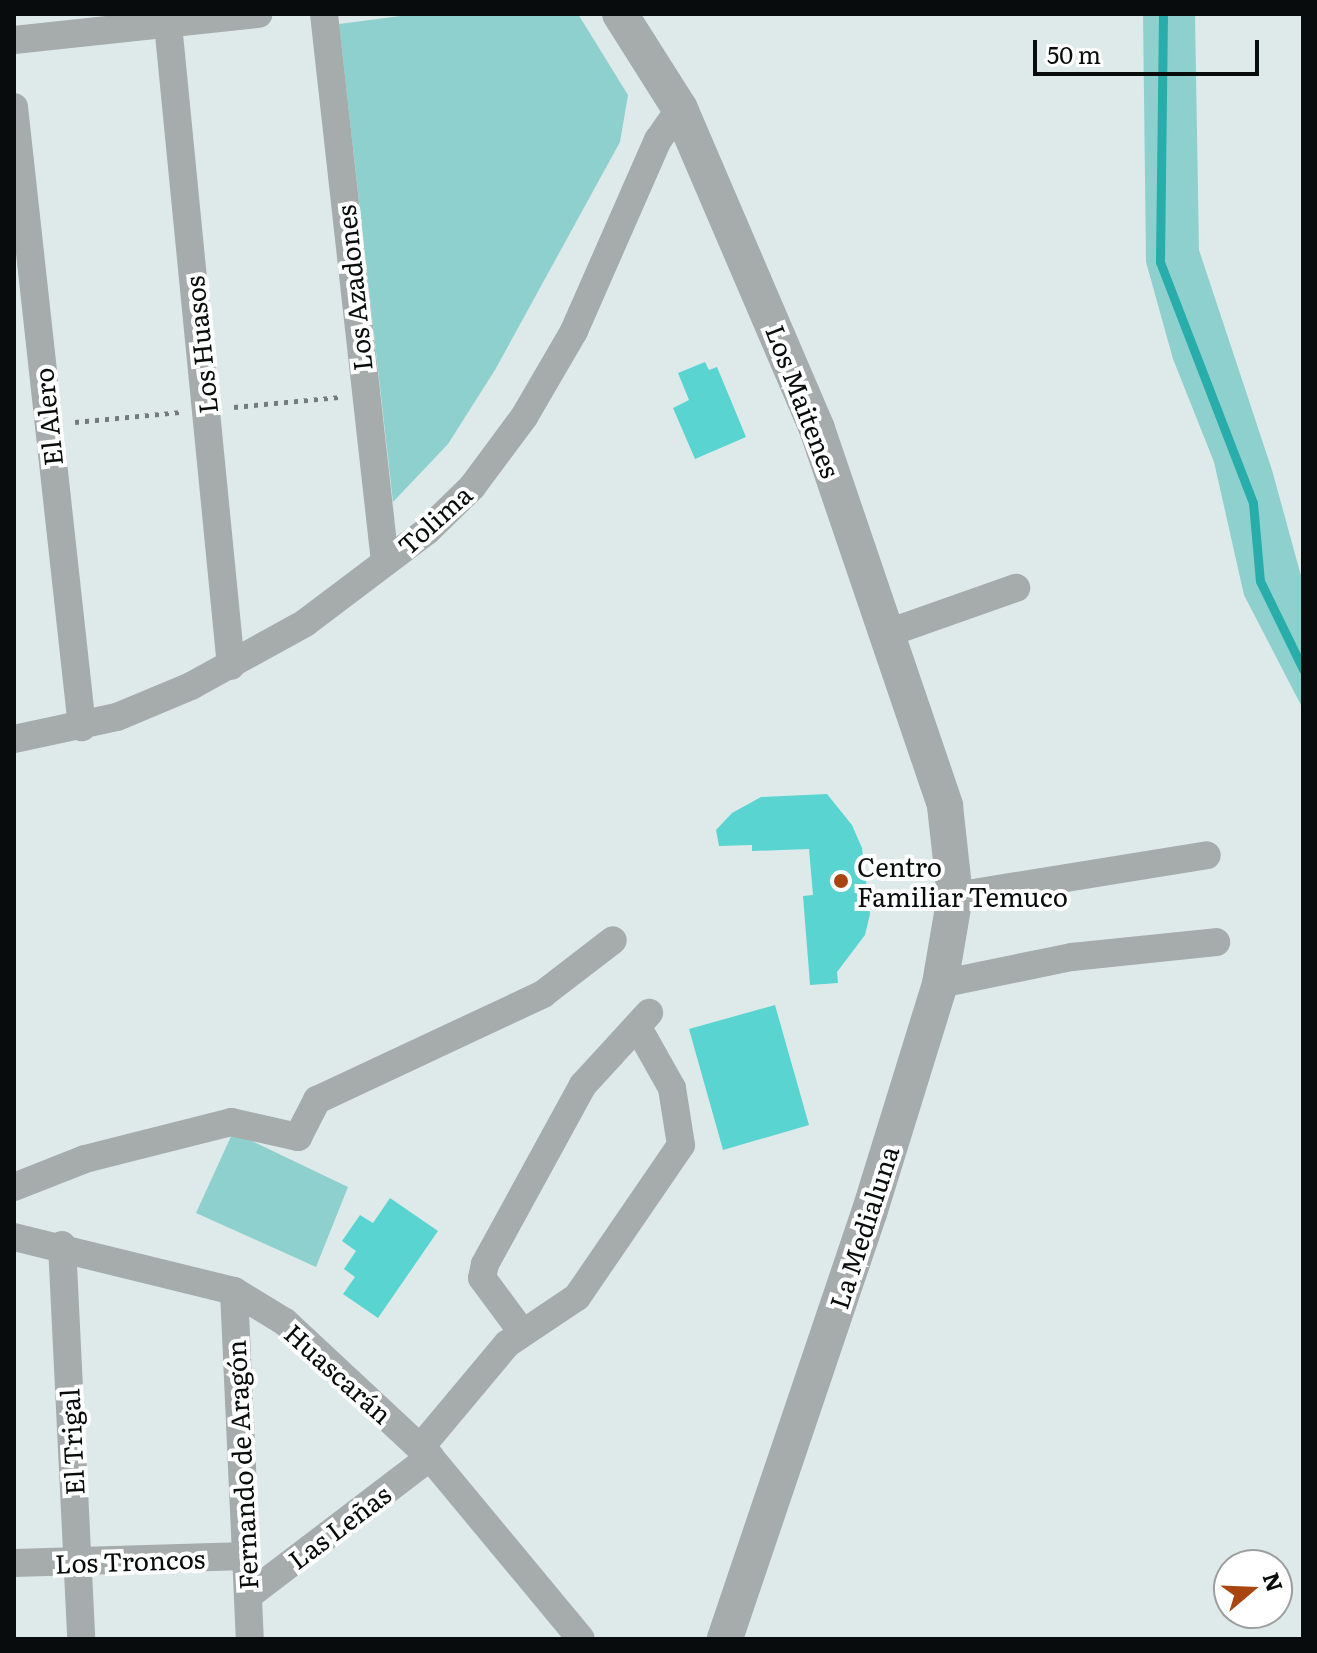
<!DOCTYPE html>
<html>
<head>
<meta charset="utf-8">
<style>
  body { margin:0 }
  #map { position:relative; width:1317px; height:1653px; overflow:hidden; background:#deeae9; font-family:Literata,serif }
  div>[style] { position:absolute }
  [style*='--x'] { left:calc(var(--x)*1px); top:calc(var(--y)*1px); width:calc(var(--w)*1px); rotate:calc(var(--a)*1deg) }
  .green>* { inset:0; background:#8ed0ce }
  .stream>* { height:9px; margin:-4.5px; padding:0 4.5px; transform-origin:4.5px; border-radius:4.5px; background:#28adab }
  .building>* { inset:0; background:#5ad4d1 }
  .path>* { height:5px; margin-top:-2.5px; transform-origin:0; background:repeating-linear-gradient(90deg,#747c7b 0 4px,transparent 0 10px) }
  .minor>* { height:28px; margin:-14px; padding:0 14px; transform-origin:14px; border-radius:14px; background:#a6abab }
  .tertiary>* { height:36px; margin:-18px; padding:0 18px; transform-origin:18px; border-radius:18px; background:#a6abab }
  .dots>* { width:22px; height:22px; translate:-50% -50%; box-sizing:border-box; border:4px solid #fff; border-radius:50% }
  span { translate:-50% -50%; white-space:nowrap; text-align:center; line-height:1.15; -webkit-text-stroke:8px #fff; paint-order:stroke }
  .street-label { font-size:26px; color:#090c0c }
  .poi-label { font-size:26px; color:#090c0c }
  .left { translate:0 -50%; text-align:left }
  .frame { position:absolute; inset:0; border:16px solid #090c0c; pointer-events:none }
  .north { position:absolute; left:1213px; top:1549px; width:80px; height:80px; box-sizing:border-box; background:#fff; border:2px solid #9d9e9e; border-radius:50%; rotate:71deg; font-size:22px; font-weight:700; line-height:32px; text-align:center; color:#090c0c }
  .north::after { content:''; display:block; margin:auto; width:28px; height:36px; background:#a84510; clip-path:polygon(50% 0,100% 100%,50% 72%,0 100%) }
  .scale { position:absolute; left:1033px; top:40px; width:226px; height:36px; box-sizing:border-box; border:4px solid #090c0c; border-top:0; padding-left:10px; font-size:24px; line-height:28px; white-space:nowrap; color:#090c0c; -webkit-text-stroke:6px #fff; paint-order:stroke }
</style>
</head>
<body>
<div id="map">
  <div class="green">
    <div style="clip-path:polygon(416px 14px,578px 14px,628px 95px,620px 142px,495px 370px,448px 444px,393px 502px,339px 24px)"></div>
    <div style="clip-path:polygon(1143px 14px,1195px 14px,1199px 250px,1272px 470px,1303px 583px,1303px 709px,1244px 595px,1214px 462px,1173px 359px,1146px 262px)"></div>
    <div style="clip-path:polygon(233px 1132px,348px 1187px,316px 1267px,196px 1213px)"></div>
  </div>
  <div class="stream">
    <div style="--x:1163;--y:14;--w:248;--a:90.7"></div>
    <div style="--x:1160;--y:262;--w:258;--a:68.9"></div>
    <div style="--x:1253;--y:503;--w:78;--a:84.9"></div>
    <div style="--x:1260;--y:581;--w:98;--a:64"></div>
  </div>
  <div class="building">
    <div style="clip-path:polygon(705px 362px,709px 370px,717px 367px,746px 437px,695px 459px,673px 408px,689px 400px,678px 373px)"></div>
    <div style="clip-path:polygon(827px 794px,852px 825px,862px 848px,870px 914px,865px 935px,837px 972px,838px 983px,810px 985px,803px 896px,813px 895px,809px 849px,752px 851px,752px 845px,719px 846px,716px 830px,732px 813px,761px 797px)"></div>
    <div style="clip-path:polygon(775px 1005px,809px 1125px,723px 1150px,689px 1029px)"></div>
    <div style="clip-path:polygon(390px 1198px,438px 1231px,378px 1318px,343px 1294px,355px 1277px,344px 1269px,356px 1251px,342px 1241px,360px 1215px,373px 1223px)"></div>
  </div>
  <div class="path">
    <div style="--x:234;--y:407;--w:105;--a:-5.4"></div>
    <div style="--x:75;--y:422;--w:105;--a:-5.4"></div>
  </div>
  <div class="minor">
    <div style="--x:324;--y:14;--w:551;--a:83.65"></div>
    <div style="--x:168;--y:24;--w:645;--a:84.4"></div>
    <div style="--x:14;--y:40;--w:246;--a:-6.1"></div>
    <div style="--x:14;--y:107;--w:624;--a:83.74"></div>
    <div style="--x:888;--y:633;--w:136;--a:-19.4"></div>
    <div style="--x:14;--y:739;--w:105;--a:-12.1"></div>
    <div style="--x:117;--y:717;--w:80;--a:-22.7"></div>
    <div style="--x:191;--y:686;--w:130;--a:-28.9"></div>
    <div style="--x:305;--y:623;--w:153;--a:-37"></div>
    <div style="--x:427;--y:531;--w:63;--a:-44.4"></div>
    <div style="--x:472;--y:487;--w:87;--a:-53.4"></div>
    <div style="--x:524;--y:417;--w:99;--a:-59.8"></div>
    <div style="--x:574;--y:331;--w:209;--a:-66.3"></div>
    <div style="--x:658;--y:140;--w:38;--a:-55"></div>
    <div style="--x:955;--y:896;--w:255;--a:-9.2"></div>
    <div style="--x:940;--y:984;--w:135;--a:-11.6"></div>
    <div style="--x:1072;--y:957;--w:145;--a:-5.9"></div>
    <div style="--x:14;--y:1187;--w:76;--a:-21.5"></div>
    <div style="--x:85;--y:1159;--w:151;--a:-14.2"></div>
    <div style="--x:231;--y:1122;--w:69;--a:12.6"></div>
    <div style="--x:298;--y:1137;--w:42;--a:-62.8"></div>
    <div style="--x:317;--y:1100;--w:250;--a:-25.1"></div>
    <div style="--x:543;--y:994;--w:88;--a:-37.6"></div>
    <div style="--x:14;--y:1237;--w:227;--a:13.8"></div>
    <div style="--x:234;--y:1291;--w:60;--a:31.3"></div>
    <div style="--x:285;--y:1322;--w:198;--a:43"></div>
    <div style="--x:430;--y:1457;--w:236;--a:50.3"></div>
    <div style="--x:62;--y:1245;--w:394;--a:87.2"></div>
    <div style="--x:234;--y:1291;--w:348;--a:87.4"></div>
    <div style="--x:522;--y:1332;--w:67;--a:-126.5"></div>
    <div style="--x:482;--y:1278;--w:14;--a:-78"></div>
    <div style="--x:485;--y:1264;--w:204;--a:-61.3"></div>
    <div style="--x:583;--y:1085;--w:98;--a:-47.5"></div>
    <div style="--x:420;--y:1448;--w:136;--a:-50.1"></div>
    <div style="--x:507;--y:1344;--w:84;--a:-33.9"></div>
    <div style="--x:577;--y:1297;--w:184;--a:-55.6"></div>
    <div style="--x:681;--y:1145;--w:58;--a:-99"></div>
    <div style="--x:672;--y:1088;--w:71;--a:-119.4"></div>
    <div style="--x:14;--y:1563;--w:232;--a:-1.7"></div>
    <div style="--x:249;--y:1595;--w:228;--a:-37.3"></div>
  </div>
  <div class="tertiary">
    <div style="--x:620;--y:14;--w:112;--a:57.7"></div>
    <div style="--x:680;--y:109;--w:348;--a:66.8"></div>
    <div style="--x:817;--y:429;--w:398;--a:71.2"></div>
    <div style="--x:945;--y:806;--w:91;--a:83.7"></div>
    <div style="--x:955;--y:896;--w:89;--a:99.7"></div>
    <div style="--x:940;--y:984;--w:240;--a:107.2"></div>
    <div style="--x:869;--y:1213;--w:450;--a:108.7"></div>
  </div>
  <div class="dots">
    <div style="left:841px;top:881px;background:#a84510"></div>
  </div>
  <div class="street-label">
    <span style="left:353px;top:288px;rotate:-96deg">Los Azadones</span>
    <span style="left:200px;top:345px;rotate:-96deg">Los Huasos</span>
    <span style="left:804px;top:401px;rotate:69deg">Los Maitenes</span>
    <span style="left:47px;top:417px;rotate:-96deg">El Alero</span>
    <span style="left:434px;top:519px;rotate:-42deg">Tolima</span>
    <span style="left:863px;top:1227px;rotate:-72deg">La Medialuna</span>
    <span style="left:339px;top:1373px;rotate:42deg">Huascarán</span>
    <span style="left:71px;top:1442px;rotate:-93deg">El Trigal</span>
    <span style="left:241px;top:1465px;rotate:-93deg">Fernando de Aragón</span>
    <span style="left:339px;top:1526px;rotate:-37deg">Las Leñas</span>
    <span style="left:130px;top:1560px;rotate:-2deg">Los Troncos</span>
  </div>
  <div class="poi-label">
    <span class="left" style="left:857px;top:881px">Centro<br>Familiar Temuco</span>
  </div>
  <div class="frame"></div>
  <div class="north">N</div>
  <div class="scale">50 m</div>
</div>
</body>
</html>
